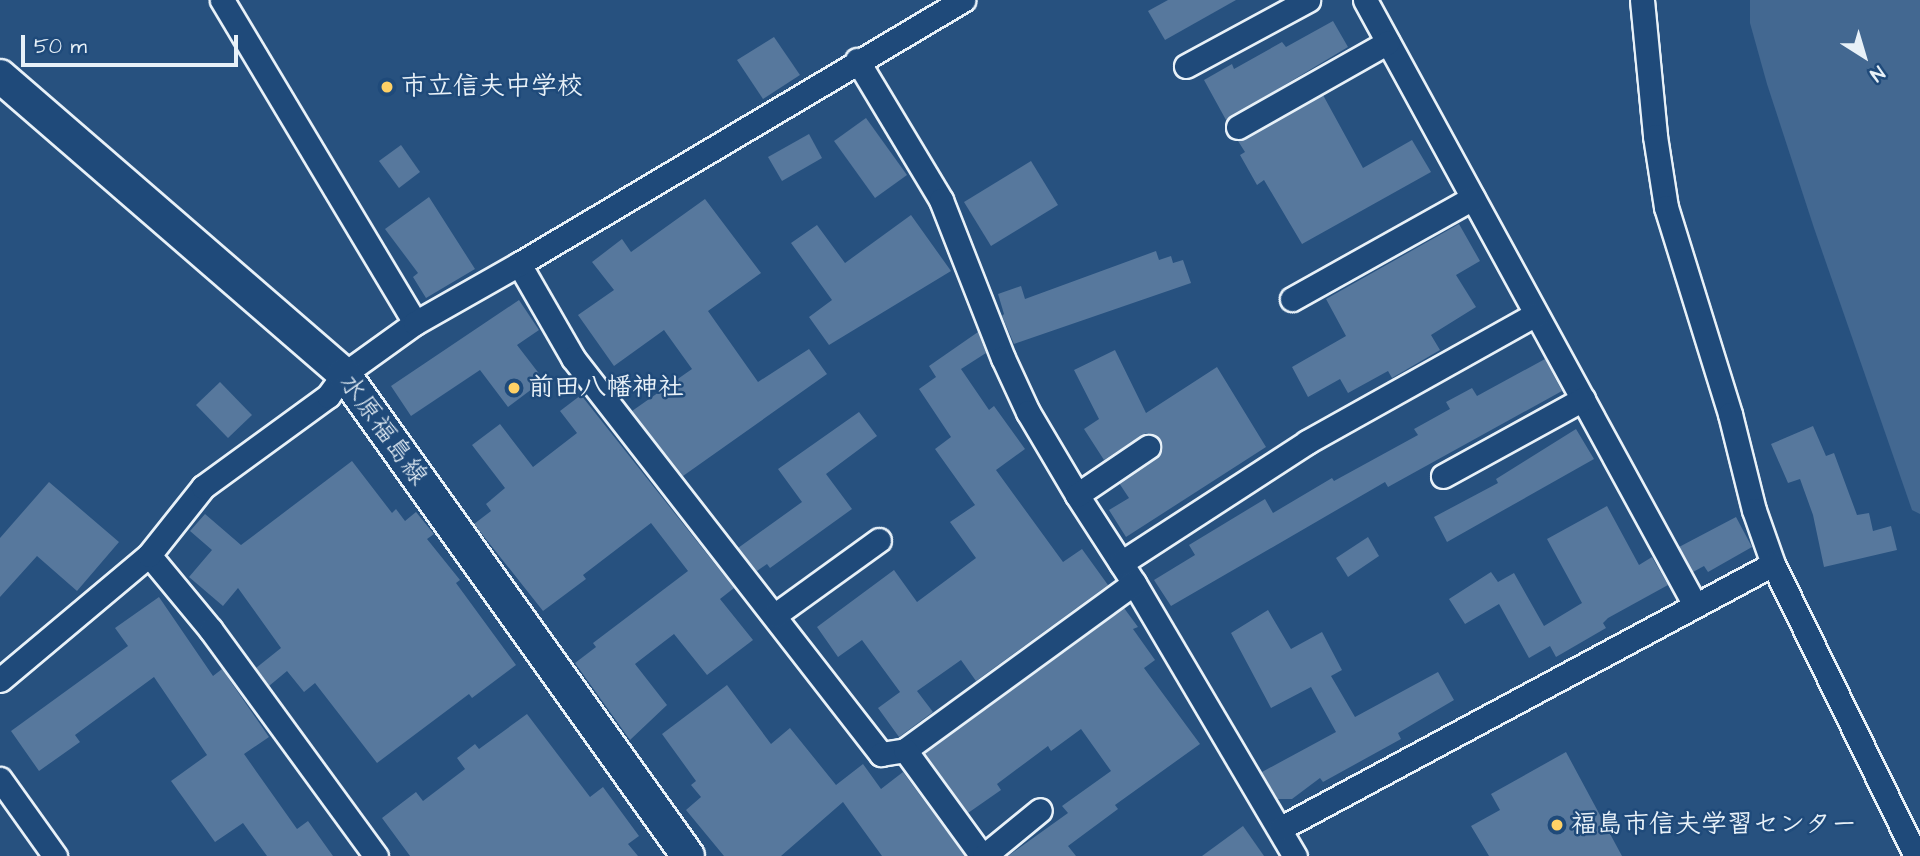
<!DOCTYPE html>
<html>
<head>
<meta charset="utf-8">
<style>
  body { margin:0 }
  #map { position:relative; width:1920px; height:856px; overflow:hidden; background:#27517f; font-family:"Architects Daughter","Klee One",sans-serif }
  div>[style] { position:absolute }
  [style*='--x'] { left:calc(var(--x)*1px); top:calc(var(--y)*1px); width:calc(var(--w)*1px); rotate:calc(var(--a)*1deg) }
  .green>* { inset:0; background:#436891 }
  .building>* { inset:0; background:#57789d }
  .roads { filter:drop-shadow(2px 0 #e8f1f8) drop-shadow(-2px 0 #e8f1f8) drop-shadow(0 2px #e8f1f8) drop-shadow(0 -2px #e8f1f8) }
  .minor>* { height:23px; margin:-11.5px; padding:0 11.5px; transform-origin:11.5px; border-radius:11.5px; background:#1f4a7a }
  .secondary>* { height:32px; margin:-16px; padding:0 16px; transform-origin:16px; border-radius:16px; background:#1f4a7a }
  .dots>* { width:19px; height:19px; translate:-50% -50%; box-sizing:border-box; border:4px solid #1f4a7a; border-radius:50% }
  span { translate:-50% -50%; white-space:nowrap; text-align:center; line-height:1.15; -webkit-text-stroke:5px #1f4a7a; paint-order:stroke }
  .poi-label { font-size:26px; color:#e8f1f8; font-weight:700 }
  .left { translate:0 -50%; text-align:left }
  .street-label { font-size:26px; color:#e8f1f8 }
  .north { position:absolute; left:1829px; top:21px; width:70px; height:70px; -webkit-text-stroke:5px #1f4a7a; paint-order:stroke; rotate:143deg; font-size:19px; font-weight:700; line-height:28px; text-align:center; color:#e8f1f8 }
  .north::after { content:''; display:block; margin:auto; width:24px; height:32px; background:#e8f1f8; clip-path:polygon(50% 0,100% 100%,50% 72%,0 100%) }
  .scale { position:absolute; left:21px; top:35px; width:217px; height:32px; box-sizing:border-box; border:4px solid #e8f1f8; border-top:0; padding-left:9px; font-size:21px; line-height:24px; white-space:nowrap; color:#e8f1f8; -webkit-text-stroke:5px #1f4a7a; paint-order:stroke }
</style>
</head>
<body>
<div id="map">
  <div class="green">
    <div style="clip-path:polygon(1750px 0,1920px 0,1920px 514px,1912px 510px,1814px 228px,1767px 84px,1750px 23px)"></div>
  </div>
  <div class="building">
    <div style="clip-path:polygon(1168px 0,1236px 0,1165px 40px,1148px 11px)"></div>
    <div style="clip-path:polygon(1333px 21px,1348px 47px,1226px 120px,1204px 80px,1232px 64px,1234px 69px,1282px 42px,1286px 47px)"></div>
    <div style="clip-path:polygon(774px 37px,800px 75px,763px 99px,737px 60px)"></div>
    <div style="clip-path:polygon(1323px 95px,1363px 168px,1412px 140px,1431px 172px,1302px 244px,1264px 180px,1257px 185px,1240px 155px,1245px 152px,1238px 141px)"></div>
    <div style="clip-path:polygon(866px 118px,907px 175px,875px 198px,834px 141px)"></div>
    <div style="clip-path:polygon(809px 134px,822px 158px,782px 181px,768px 157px)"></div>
    <div style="clip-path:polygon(401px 145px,420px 172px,399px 188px,379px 161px)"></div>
    <div style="clip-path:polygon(1031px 161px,1058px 205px,991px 246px,964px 202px)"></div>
    <div style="clip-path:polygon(429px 197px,475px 269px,426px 298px,413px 277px,418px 273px,385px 229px)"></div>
    <div style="clip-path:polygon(705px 199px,761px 273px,708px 311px,758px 382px,809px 349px,827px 374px,683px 476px,632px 411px,692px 369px,664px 330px,614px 366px,578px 315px,614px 290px,592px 262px,622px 239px,631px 252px)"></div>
    <div style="clip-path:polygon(911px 215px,951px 271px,829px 345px,809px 317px,832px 300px,791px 243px,817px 225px,845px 263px)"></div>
    <div style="clip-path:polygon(1459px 224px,1480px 261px,1456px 275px,1476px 307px,1431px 335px,1440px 350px,1392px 378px,1388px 371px,1348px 393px,1340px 379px,1308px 397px,1292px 367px,1346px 336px,1326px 299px)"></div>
    <div style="clip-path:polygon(1156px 251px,1159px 260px,1171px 256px,1173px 263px,1183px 260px,1191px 283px,1014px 344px,1002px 316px,1004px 314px,998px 294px,1021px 286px,1025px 299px)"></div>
    <div style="clip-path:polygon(519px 300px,539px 330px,517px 345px,544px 380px,508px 407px,480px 370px,411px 416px,391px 386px)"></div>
    <div style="clip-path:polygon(978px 332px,986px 353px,961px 369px,989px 410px,994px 406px,1025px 449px,996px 470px,1063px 562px,1082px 549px,1108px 585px,976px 681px,961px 660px,917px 691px,933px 712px,899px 737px,878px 708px,900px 692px,862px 640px,838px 657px,817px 627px,894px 570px,917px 602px,976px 558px,950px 522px,975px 505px,935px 449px,951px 437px,919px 389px,936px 377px,929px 366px)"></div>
    <div style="clip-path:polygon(1115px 350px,1146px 413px,1217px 367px,1266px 447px,1126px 537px,1109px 510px,1129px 498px,1119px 483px,1156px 459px,1162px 445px,1155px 435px,1146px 433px,1104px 460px,1084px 429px,1099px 419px,1074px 370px)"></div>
    <div style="clip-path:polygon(1545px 359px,1562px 391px,1388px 487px,1385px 482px,1171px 606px,1154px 580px,1195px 555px,1189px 545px,1265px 499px,1273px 513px,1332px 478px,1334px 481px,1418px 435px,1414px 429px,1450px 409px,1446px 402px,1472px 388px,1477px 396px)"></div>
    <div style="clip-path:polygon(220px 382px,252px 415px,228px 438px,196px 405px)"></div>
    <div style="clip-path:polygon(581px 395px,734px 588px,720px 599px,753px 640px,707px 675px,674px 634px,635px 664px,667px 705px,630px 740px,575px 663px,596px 647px,593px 643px,688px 571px,651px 523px,583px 575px,586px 579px,543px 611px,474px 524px,491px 511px,486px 504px,505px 488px,472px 445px,500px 424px,533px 467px,577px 433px,560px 411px)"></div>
    <div style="clip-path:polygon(859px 412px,877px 436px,826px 474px,852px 509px,770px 568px,767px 564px,757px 571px,738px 548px,802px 502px,778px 469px)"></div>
    <div style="clip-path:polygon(1813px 426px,1826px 456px,1834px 453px,1857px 515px,1869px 513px,1873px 531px,1891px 526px,1897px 550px,1824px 567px,1813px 515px,1800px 479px,1788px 483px,1771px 444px)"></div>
    <div style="clip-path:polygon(1576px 429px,1594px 459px,1447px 542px,1434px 517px,1498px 483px,1496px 479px)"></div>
    <div style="clip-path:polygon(352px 461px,392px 513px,396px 509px,405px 521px,416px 512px,434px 534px,427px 539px,460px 580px,456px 583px,516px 665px,472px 698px,469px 694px,377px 763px,315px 683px,304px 692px,287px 671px,269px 686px,256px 668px,281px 648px,238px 588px,223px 606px,189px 577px,212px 550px,190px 531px,205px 514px,241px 545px)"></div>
    <div style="clip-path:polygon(49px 482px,119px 542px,77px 591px,37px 556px,0 597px,0 538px)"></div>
    <div style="clip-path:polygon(1607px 506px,1639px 565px,1652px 557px,1668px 585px,1608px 618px,1603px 623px,1606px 628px,1556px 657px,1550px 646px,1529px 658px,1499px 604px,1465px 624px,1449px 599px,1491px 572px,1498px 582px,1514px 573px,1544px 626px,1582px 603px,1547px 539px)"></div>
    <div style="clip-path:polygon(1736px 517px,1752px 547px,1708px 572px,1704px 566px,1693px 572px,1679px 547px)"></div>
    <div style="clip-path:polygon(1368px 537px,1379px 556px,1348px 577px,1336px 558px)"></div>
    <div style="clip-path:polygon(159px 597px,213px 676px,222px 669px,269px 737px,244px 754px,297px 829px,308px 821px,333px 856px,267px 856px,243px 823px,215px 842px,171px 781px,207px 755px,154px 677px,75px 735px,80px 742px,39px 771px,11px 731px,128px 646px,115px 628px)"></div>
    <div style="clip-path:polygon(1124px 608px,1138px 627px,1133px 629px,1155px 660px,1144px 668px,1200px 744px,1115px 805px,1118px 809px,1068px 846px,1076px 856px,1008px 856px,1068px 813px,1062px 806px,1111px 771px,1081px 729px,1051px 751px,1048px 746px,997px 784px,1001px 790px,968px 813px,925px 753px)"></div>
    <div style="clip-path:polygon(1268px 610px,1291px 649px,1322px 632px,1342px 670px,1331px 676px,1355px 717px,1438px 672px,1454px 700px,1398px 733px,1401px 739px,1323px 782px,1320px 778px,1292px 799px,1278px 799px,1262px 772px,1336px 732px,1311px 687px,1271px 708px,1231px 633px)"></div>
    <div style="clip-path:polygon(727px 685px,771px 744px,790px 728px,836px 785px,863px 764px,881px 789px,903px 772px,965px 856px,882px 856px,843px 802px,781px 856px,724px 856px,686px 810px,701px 797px,691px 785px,696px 781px,662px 734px)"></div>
    <div style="clip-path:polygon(527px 714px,590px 797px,603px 787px,639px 836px,628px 844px,638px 856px,410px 856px,382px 818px,416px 792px,423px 801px,465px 769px,457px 758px,475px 744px,479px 749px)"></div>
    <div style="clip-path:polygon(1566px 752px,1622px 856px,1489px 856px,1471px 826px,1500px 810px,1491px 794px)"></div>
    <div style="clip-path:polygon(1243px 826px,1264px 856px,1202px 856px)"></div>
  </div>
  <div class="roads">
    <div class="minor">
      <div style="--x:222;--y:0;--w:376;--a:59.1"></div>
      <div style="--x:1365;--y:0;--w:689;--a:61.39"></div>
      <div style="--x:1642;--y:0;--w:137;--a:84.5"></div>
      <div style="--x:1655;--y:136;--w:72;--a:81.2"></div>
      <div style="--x:1666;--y:207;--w:217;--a:72.8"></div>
      <div style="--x:1730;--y:414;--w:99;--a:76"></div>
      <div style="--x:1754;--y:510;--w:57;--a:70.6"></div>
      <div style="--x:1773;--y:564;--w:325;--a:63.9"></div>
      <div style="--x:857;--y:60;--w:163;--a:59"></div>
      <div style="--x:941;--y:200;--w:170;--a:68.6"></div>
      <div style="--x:1003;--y:358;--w:60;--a:65.2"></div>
      <div style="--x:1028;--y:412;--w:96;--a:59.4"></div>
      <div style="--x:1077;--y:495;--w:105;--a:57.1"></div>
      <div style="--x:1134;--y:583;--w:317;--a:59.5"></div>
      <div style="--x:1186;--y:66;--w:139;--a:-28.4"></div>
      <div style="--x:1238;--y:127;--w:172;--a:-29.5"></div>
      <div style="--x:519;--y:264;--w:108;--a:60.1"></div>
      <div style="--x:573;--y:358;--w:502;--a:52.13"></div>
      <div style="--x:881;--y:754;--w:24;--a:-9"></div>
      <div style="--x:905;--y:750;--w:283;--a:-36.1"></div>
      <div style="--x:1292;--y:299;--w:207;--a:-29.2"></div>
      <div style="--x:1443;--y:476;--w:160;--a:-28.8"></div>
      <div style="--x:1077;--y:495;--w:86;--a:-34.1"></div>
      <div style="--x:149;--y:555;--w:97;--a:50.4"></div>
      <div style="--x:211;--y:630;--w:280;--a:53.9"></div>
      <div style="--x:1121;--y:563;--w:222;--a:-33"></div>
      <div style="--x:1307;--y:442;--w:262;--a:-29.2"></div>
      <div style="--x:775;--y:615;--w:128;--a:-35.8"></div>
      <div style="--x:0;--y:680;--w:194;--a:-40"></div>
      <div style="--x:149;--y:555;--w:87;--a:-51.5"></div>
      <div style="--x:203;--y:487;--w:155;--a:-36.1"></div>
      <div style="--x:328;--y:396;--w:27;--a:-54"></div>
      <div style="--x:344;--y:374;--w:87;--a:-35.7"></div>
      <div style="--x:415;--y:323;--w:120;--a:-29.6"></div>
      <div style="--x:519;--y:264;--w:517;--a:-30.74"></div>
      <div style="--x:905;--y:750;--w:131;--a:54"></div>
      <div style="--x:0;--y:779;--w:95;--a:54.5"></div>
      <div style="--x:1281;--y:828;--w:558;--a:-28.22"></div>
      <div style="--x:984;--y:856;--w:72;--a:-39.4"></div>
    </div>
    <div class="secondary">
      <div style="--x:0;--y:76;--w:455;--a:40.9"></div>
      <div style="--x:344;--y:374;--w:592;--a:54.48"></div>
    </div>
  </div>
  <div class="dots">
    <div style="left:387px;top:87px;background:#ffd166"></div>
    <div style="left:514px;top:388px;background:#ffd166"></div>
    <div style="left:1557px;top:825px;background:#ffd166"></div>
  </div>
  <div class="poi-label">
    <span class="left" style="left:401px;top:87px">市立信夫中学校</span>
    <span class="left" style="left:528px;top:388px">前田八幡神社</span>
    <span class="left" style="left:1571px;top:825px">福島市信夫学習センター</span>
  </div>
  <div class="street-label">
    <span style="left:383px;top:430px;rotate:54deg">水原福島線</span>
  </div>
  <div class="north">N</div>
  <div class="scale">50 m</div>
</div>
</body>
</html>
